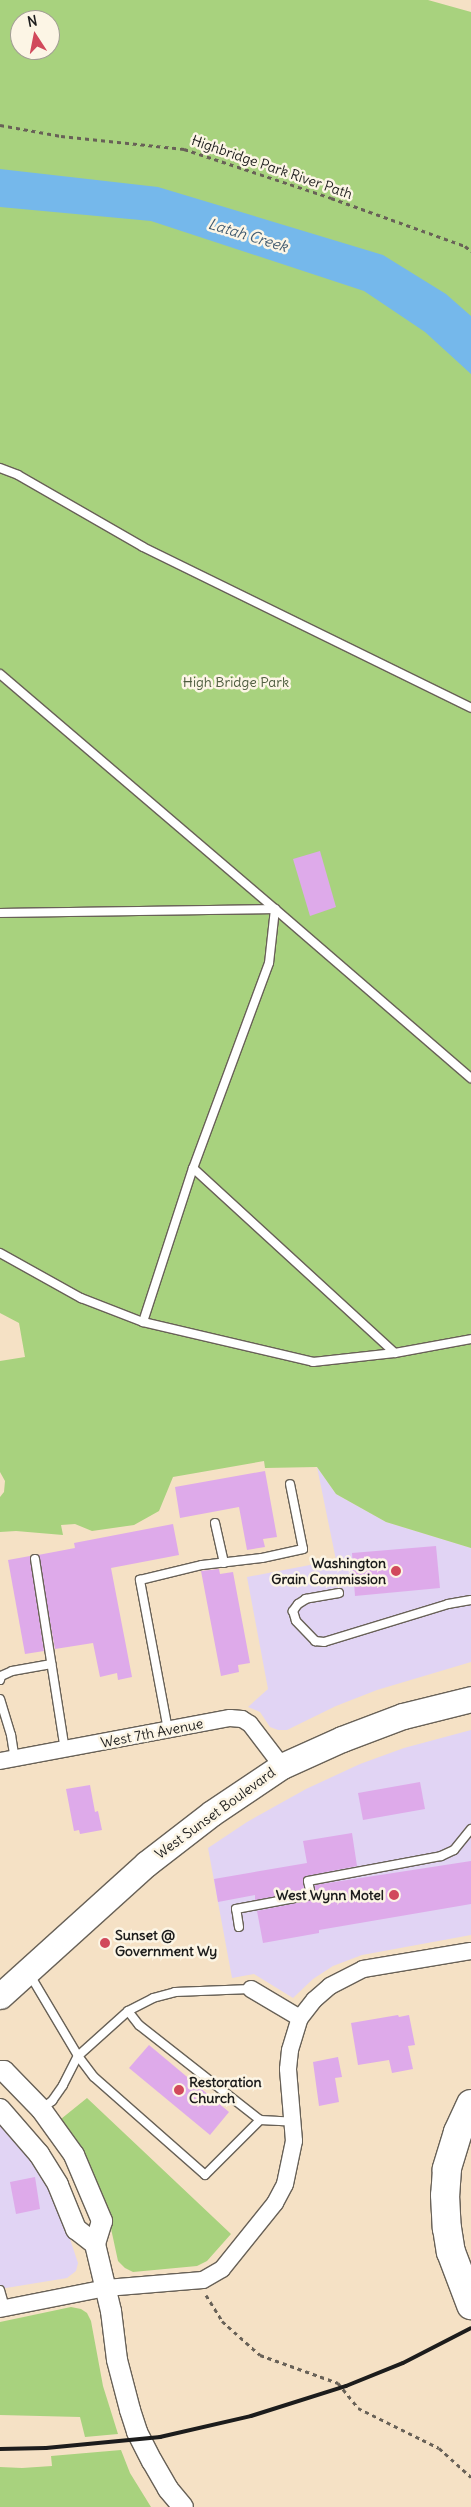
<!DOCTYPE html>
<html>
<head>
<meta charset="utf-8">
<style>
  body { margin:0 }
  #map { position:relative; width:471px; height:2507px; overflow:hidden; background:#f5e1c5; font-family:Delius,sans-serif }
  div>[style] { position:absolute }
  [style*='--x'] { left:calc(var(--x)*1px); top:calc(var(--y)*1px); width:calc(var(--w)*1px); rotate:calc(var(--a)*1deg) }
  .built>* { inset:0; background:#e1d4f4 }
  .green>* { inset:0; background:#a8d27e }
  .water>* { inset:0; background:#75b8eb }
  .building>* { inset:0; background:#deaaea }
  .path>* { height:3px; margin-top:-1.5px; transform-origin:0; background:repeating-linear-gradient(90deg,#686157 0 4px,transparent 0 8px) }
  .roads { filter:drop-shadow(1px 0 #686157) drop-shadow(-1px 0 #686157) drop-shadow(0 1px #686157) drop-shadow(0 -1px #686157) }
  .service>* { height:8px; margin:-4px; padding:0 4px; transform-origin:4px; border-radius:4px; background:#fff }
  .minor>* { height:16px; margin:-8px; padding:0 8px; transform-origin:8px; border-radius:8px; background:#fff }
  .tertiary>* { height:20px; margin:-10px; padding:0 10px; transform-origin:10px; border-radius:10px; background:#fff }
  .primary>* { height:25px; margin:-12.5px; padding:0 12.5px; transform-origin:12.5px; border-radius:12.5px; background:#fff }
  .motorway>* { height:28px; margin:-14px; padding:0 14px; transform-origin:14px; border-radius:14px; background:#fff }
  .rail>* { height:4px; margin:-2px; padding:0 2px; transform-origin:2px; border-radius:2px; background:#1c1c1c }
  .dots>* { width:14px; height:14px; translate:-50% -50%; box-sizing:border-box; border:2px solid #fcf5e5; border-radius:50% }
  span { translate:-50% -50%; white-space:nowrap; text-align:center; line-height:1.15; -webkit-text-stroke:5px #fcf5e5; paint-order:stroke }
  .street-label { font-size:14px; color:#1c1c1c }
  .park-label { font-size:14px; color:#4d5c3e }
  .poi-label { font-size:14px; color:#1c1c1c; font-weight:700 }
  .right { translate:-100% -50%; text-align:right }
  .left { translate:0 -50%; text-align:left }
  .water-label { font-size:15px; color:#405a6f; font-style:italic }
  .north { position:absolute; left:10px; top:10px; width:50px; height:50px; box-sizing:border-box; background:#fcf5e5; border:1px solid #a29e95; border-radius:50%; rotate:349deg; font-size:14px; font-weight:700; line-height:20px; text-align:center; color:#1c1c1c }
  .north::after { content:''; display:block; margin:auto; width:18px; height:22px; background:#d1495b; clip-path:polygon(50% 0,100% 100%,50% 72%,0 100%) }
</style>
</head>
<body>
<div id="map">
  <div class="built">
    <div style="clip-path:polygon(317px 1467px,336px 1494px,386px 1522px,471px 1548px,471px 1662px,377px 1690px,336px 1706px,287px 1730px,278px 1730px,270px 1727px,260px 1712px,248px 1707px,268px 1689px,247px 1577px,336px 1560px)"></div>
    <div style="clip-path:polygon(471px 1730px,471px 1935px,362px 1955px,333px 1966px,313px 1979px,293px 1998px,254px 1974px,232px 1978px,208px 1848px,247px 1822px,306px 1789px,360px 1764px,404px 1748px)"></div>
    <div style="clip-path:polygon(0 2121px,24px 2150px,49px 2190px,64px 2221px,78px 2263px,76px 2271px,67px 2278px,0 2289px)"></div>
  </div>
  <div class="green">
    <div style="clip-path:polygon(evenodd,0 0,428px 0,471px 12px,471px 1548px,386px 1522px,336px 1494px,317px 1467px,265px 1468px,264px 1461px,173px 1477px,159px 1511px,134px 1525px,92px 1531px,75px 1524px,61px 1525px,63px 1535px,16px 1531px,0 1532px,0 1497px,4px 1492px,5px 1481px,0 1472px,0 1361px,25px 1357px,19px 1323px,0 1313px,0 0,20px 20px,50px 20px,50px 50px,20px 50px,20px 20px)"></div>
    <div style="clip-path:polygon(87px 2098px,231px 2234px,207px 2261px,197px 2266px,133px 2272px,125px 2268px,118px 2261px,110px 2224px,87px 2162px,61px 2119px)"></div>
    <div style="clip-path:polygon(71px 2307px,81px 2309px,87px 2313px,91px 2321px,103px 2386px,118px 2434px,85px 2437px,80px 2417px,0 2415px,0 2322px)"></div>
    <div style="clip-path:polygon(121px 2450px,130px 2473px,151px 2507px,0 2507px,0 2467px,22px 2468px,52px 2466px,51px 2456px)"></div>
  </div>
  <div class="water">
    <div style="clip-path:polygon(0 169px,158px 187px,383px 255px,446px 294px,471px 316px,471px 374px,425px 332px,364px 291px,151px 221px,0 207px)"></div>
  </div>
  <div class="building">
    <div style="clip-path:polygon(320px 851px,336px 907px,310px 916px,293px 859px)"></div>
    <div style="clip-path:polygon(265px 1471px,277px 1537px,263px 1539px,265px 1547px,247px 1550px,239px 1507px,180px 1518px,175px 1487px)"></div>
    <div style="clip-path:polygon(173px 1524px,179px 1555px,111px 1568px,132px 1677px,118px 1680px,117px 1673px,100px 1677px,93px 1643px,55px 1649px,38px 1555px,75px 1548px,74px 1543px)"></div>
    <div style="clip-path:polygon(436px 1546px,440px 1588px,355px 1596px,352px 1553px)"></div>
    <div style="clip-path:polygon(30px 1556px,44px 1651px,25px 1654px,8px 1560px)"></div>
    <div style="clip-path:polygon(219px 1569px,220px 1574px,233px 1572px,250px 1663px,238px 1665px,239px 1672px,221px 1676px,201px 1571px)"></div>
    <div style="clip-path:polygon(420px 1782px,425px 1809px,363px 1820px,358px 1793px)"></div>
    <div style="clip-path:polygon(90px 1785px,95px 1812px,98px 1811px,102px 1830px,80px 1834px,79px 1830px,74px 1831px,66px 1789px)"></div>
    <div style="clip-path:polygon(352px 1833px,357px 1866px,306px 1876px,303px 1880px,304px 1891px,255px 1900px,255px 1895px,218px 1902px,214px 1879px,307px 1863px,303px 1841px)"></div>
    <div style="clip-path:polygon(471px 1861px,471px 1904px,319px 1930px,319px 1933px,263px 1943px,257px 1911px,312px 1900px,316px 1896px,315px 1885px)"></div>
    <div style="clip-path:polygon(398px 2015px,399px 2017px,409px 2015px,415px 2045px,408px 2046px,413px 2069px,392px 2073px,389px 2060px,358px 2065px,351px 2023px)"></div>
    <div style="clip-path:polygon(149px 2045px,229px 2112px,210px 2135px,129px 2068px)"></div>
    <div style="clip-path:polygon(338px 2057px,342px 2077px,335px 2078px,339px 2102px,319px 2106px,313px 2062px)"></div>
    <div style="clip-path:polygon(35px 2177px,40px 2209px,16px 2214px,10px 2182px)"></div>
  </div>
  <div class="path">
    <div style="--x:0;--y:125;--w:62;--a:10.2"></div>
    <div style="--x:61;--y:136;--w:124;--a:6"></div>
    <div style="--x:184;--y:149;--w:155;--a:18.4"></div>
    <div style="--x:331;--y:198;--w:142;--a:19.7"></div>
    <div style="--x:465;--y:246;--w:8;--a:40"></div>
    <div style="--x:206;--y:2295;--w:31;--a:58"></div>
    <div style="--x:222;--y:2321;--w:51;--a:41.8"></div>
    <div style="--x:260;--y:2355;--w:83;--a:19.7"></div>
    <div style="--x:338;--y:2383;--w:32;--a:51"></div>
    <div style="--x:358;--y:2408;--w:90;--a:26.3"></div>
    <div style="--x:439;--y:2448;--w:43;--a:42.2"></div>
  </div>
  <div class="roads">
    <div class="service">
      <div style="--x:0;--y:468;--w:19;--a:21"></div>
      <div style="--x:18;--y:475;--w:144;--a:29.9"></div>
      <div style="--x:143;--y:547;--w:365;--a:26.1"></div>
      <div style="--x:0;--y:674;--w:362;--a:40.5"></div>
      <div style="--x:275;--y:909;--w:54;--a:96.3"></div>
      <div style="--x:269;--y:963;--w:219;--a:110.3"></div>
      <div style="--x:193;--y:1168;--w:162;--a:108"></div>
      <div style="--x:0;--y:913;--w:275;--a:-0.8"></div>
      <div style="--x:275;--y:909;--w:259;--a:40.8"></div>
      <div style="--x:193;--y:1168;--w:274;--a:42.5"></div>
      <div style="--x:0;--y:1253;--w:93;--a:29.1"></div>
      <div style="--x:81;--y:1298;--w:66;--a:21.2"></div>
      <div style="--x:143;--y:1322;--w:175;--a:13.2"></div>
      <div style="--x:313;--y:1362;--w:82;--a:-6.3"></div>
      <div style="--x:395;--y:1353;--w:77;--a:-10.4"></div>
      <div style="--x:215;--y:1523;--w:41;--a:77.3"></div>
      <div style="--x:35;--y:1559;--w:193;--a:81.1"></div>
      <div style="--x:339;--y:1593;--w:34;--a:170"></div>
      <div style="--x:306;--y:1599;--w:9;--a:148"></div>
      <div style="--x:298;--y:1604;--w:9;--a:126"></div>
      <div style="--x:293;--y:1611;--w:10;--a:73"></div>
      <div style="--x:296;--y:1621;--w:28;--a:46"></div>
      <div style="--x:315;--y:1641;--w:9;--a:6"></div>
      <div style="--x:324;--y:1642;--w:130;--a:-17"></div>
      <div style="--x:448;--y:1604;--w:23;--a:-10"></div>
      <div style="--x:0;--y:1680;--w:4;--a:-76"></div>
      <div style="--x:1;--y:1676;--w:12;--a:-24"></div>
      <div style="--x:12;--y:1671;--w:40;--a:-10"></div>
      <div style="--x:0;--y:1699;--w:38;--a:73"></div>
      <div style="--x:11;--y:1735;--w:24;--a:81"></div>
      <div style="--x:168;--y:1730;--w:153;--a:-100.6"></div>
      <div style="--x:140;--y:1580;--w:64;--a:-13.6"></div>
      <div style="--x:202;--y:1565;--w:60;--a:-6.7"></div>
      <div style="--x:262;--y:1558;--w:42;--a:-12.4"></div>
      <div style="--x:303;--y:1549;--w:66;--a:-101.3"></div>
      <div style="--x:239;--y:1927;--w:18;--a:-99"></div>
      <div style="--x:236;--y:1909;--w:76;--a:-10.6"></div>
      <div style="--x:311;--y:1895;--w:14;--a:-102"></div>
      <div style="--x:308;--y:1881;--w:135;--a:-10.6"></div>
      <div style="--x:441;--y:1856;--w:14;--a:-25"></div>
      <div style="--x:454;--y:1850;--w:27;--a:-51"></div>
      <div style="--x:30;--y:1975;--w:94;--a:59.3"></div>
      <div style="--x:78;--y:2056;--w:26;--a:53"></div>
      <div style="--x:94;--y:2077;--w:148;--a:41.4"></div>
      <div style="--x:205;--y:2175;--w:78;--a:-45"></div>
      <div style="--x:128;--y:2011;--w:18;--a:52"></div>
      <div style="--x:139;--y:2025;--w:154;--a:38.1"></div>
      <div style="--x:260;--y:2120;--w:34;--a:3"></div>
      <div style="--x:41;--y:2109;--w:14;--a:-36"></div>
      <div style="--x:52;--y:2101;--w:19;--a:-55"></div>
      <div style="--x:63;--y:2085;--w:33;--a:-63"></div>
      <div style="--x:78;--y:2056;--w:67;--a:-42"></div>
      <div style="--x:128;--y:2011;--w:28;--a:-27"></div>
      <div style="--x:153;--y:1998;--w:23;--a:-15"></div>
      <div style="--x:175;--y:1992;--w:76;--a:-2.3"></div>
      <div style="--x:0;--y:2290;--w:19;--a:74"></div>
    </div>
    <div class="minor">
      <div style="--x:0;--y:1761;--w:234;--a:-10.6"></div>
      <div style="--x:230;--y:1718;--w:12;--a:5"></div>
      <div style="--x:242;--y:1719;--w:9;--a:32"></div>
      <div style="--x:250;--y:1724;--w:53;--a:52.7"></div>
      <div style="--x:251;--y:1989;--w:57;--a:30.6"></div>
      <div style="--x:300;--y:2018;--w:23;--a:-52"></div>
      <div style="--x:314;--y:2000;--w:21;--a:-41"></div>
      <div style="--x:330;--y:1986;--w:37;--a:-27"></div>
      <div style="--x:363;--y:1969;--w:109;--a:-9.5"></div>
      <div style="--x:0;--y:2309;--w:108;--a:-11.2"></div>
      <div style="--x:106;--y:2288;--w:97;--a:-4.7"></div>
      <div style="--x:203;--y:2280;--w:22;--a:-30"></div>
      <div style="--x:222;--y:2269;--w:85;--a:-51.2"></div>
      <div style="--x:275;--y:2203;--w:21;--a:-62"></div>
      <div style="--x:285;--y:2184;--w:44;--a:-78.2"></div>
      <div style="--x:294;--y:2141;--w:72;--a:-94.8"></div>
      <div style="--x:288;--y:2069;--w:19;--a:-84"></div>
      <div style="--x:290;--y:2050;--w:34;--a:-73"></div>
    </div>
    <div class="tertiary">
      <div style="--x:0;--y:2071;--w:4;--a:0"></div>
      <div style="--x:4;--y:2071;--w:53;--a:45.8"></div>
      <div style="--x:41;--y:2109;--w:57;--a:54.3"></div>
      <div style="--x:74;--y:2155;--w:72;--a:67"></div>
      <div style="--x:102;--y:2221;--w:24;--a:107"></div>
      <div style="--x:95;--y:2244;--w:69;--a:76.6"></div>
      <div style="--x:111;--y:2311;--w:49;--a:83"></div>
      <div style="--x:117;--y:2360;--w:52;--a:75.4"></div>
      <div style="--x:130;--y:2410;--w:23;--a:72"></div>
      <div style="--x:137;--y:2432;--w:33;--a:63"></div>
      <div style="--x:152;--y:2461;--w:32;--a:60"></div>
      <div style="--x:168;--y:2489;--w:23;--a:50"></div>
      <div style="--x:0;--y:2109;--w:60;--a:49.1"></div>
      <div style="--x:39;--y:2154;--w:36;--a:58"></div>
      <div style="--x:58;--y:2185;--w:48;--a:67.8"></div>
      <div style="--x:76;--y:2229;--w:24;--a:38"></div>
    </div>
    <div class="primary">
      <div style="--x:0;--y:1996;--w:197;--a:-42.1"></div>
      <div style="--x:146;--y:1864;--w:83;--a:-37.7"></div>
      <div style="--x:212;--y:1813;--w:84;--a:-33.9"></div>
      <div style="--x:282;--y:1766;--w:66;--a:-24.2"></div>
      <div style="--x:342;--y:1739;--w:65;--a:-20.7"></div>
      <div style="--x:403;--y:1716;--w:70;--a:-14"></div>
    </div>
    <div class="motorway">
      <div style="--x:471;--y:2104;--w:31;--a:115"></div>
      <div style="--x:458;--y:2132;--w:39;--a:107"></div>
      <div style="--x:447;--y:2169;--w:26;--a:94"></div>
      <div style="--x:445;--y:2195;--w:33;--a:87"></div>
      <div style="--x:447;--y:2228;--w:24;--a:81"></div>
      <div style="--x:451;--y:2252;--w:57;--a:69.3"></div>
    </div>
  </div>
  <div class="rail">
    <div style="--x:0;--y:2449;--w:46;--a:-1.2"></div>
    <div style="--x:46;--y:2448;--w:115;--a:-5.5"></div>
    <div style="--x:160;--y:2437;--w:93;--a:-13"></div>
    <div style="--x:251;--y:2416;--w:100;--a:-17.5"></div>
    <div style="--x:346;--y:2386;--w:61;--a:-22"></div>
    <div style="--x:403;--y:2363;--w:76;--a:-27.2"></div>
  </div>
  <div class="dots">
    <div style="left:396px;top:1571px;background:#d1495b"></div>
    <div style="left:394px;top:1895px;background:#d1495b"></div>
    <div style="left:105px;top:1943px;background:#d1495b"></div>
    <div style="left:179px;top:2090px;background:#d1495b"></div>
  </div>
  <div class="street-label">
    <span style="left:272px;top:167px;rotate:19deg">Highbridge Park River Path</span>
    <span style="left:152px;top:1733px;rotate:-11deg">West 7th Avenue</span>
    <span style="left:215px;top:1813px;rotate:-36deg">West Sunset Boulevard</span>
  </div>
  <div class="park-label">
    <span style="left:236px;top:682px">High Bridge Park</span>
  </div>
  <div class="poi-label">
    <span class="right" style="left:386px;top:1571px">Washington<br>Grain Commission</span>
    <span class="right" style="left:384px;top:1895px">West Wynn Motel</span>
    <span class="left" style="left:115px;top:1943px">Sunset @<br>Government Wy</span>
    <span class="left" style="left:189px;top:2090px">Restoration<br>Church</span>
  </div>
  <div class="water-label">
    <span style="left:248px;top:235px;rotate:17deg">Latah Creek</span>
  </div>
  <div class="north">N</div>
</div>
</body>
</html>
